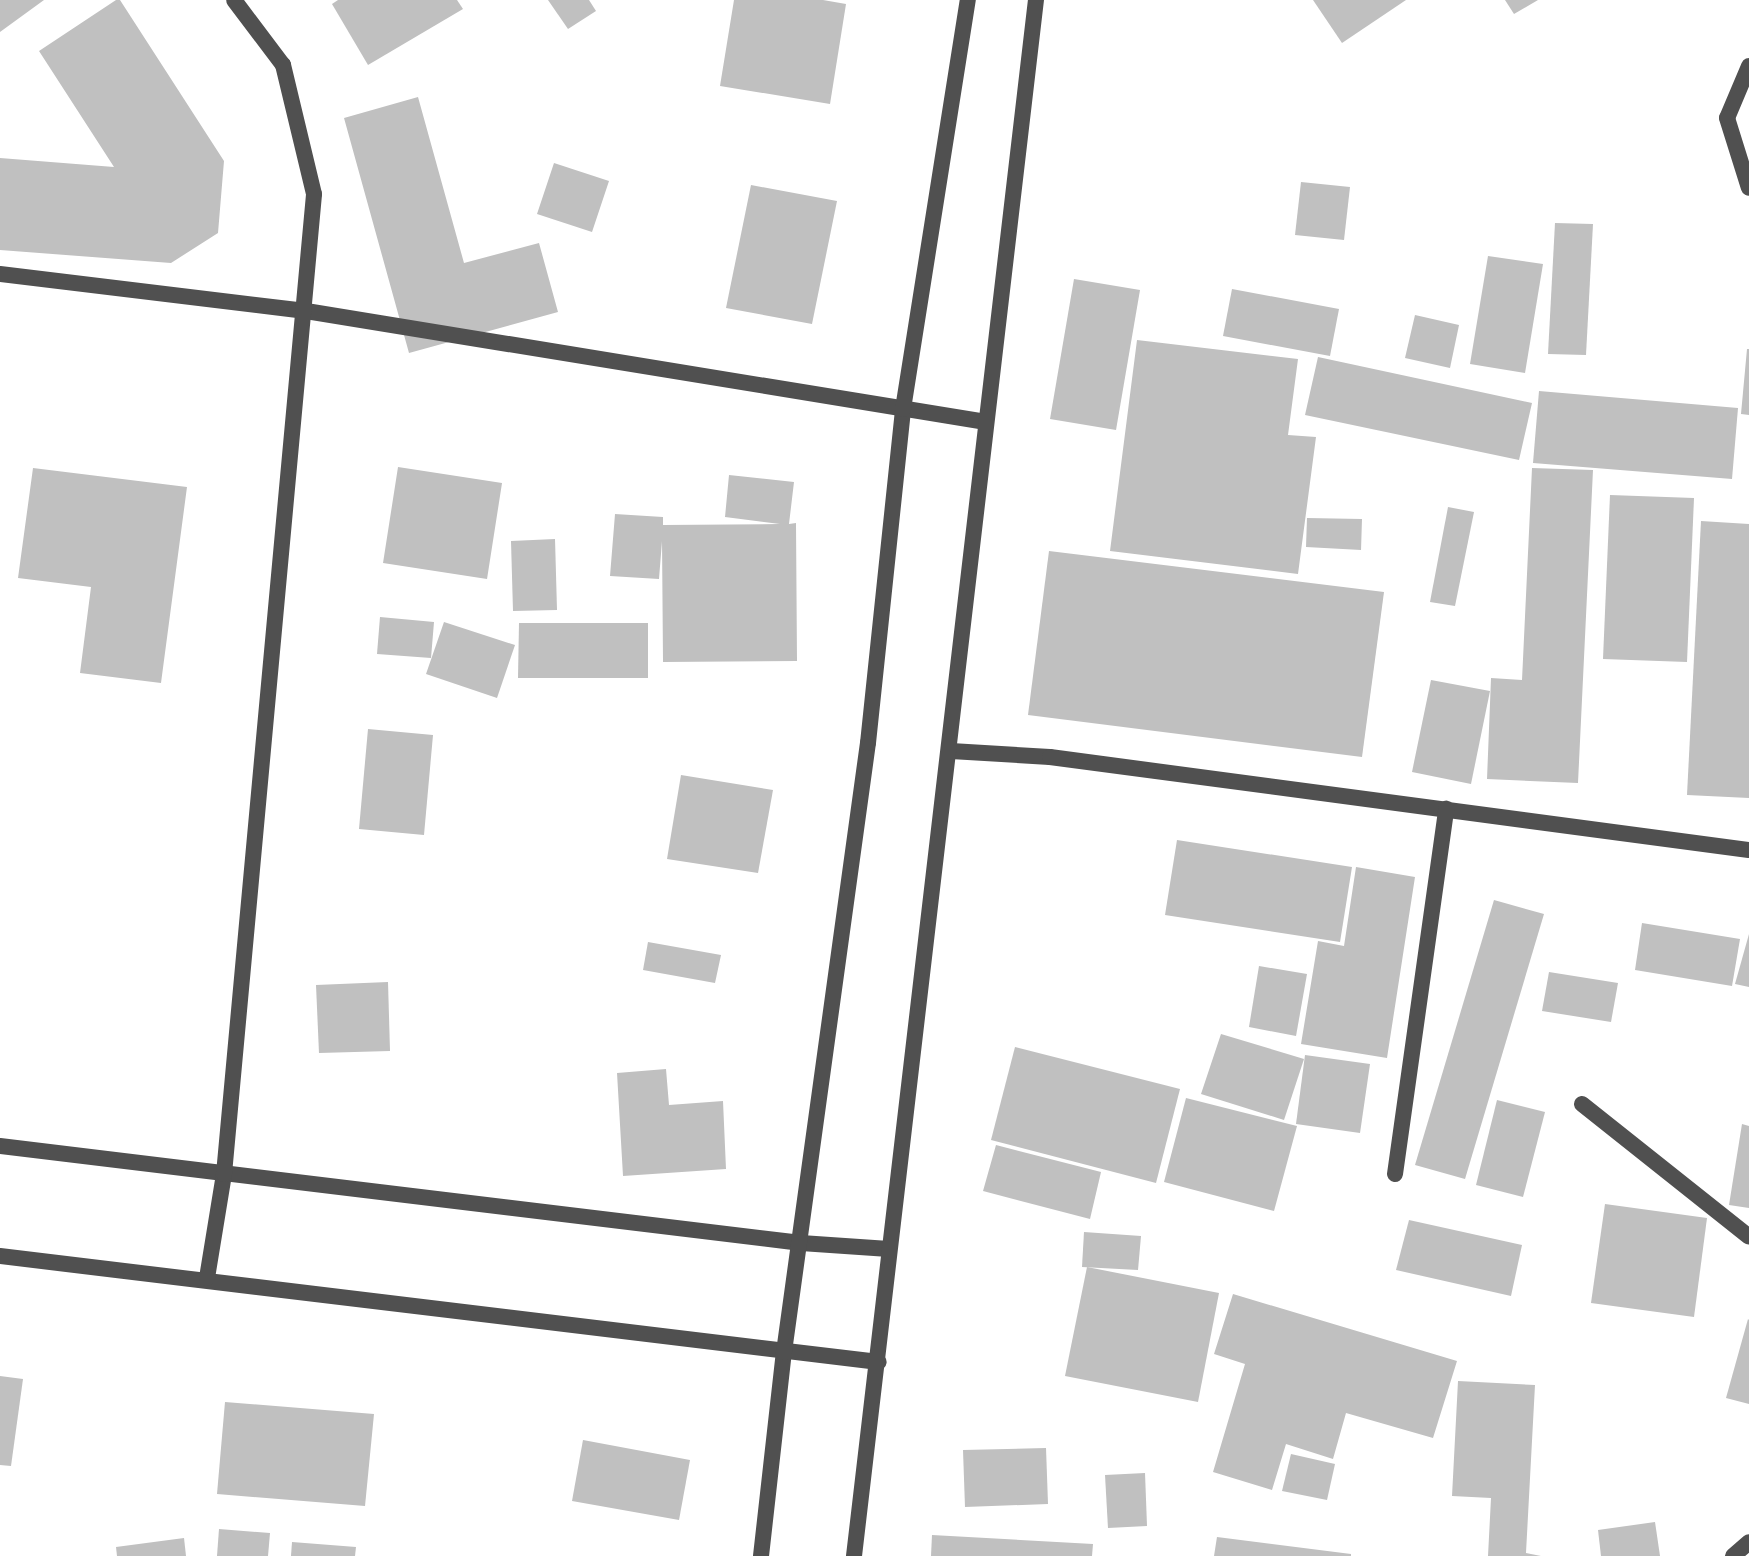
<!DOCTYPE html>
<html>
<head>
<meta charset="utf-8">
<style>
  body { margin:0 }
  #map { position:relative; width:1749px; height:1556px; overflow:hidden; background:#fff; font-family:"Public Sans",sans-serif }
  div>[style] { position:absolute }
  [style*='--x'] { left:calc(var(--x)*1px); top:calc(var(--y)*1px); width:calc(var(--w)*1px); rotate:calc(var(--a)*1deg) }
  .building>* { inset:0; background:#c0c0c0 }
  .minor>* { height:16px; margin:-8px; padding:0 8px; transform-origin:8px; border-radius:8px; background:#505050 }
  .tertiary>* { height:16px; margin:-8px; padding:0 8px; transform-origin:8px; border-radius:8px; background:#505050 }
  span { translate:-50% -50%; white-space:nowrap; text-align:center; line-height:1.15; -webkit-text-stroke:6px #fff; paint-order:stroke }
</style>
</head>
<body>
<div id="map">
  <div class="building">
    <div style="clip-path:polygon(0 0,44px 0,0 32px)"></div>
    <div style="clip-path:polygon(116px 0,120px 0,224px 161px,218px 233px,171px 263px,0 250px,0 158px,114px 167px,39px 51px)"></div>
    <div style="clip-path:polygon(338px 0,457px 0,463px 9px,368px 65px,332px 4px)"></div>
    <div style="clip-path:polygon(548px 0,589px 0,596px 11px,568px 29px)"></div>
    <div style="clip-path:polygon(734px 0,823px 0,846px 4px,830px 104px,720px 86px)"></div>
    <div style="clip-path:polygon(1313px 0,1406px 0,1342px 43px)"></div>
    <div style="clip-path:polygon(1505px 0,1538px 0,1514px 14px)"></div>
    <div style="clip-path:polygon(418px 97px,464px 263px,539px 243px,558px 312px,409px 353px,344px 118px)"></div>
    <div style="clip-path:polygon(554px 163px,609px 181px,592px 232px,537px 214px)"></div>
    <div style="clip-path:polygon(1301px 182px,1350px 187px,1344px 240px,1295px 235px)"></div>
    <div style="clip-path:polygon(751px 185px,837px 201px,812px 324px,726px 308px)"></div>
    <div style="clip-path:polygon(1555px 223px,1593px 224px,1586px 355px,1548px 354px)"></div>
    <div style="clip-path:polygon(1488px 256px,1543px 264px,1525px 373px,1470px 364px)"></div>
    <div style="clip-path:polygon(1074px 279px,1140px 290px,1116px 430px,1050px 419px)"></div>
    <div style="clip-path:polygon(1232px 289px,1339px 309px,1330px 356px,1223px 336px)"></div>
    <div style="clip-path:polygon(1415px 315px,1459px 325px,1450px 368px,1405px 358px)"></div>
    <div style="clip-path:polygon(1137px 340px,1298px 359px,1288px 435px,1316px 437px,1298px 574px,1110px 551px)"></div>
    <div style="clip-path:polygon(1747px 349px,1749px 349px,1749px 415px,1741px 414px)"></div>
    <div style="clip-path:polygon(1318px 357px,1532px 403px,1519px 460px,1305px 415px)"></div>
    <div style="clip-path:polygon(1539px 391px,1738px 408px,1732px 479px,1533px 463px)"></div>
    <div style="clip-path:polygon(398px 467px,502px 483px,487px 579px,383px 563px)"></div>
    <div style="clip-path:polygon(33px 468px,187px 487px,161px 683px,80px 673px,91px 587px,18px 578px)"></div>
    <div style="clip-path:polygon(1532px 468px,1593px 470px,1578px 783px,1487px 779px,1491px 678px,1522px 680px)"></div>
    <div style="clip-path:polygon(729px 475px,794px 482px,789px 524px,796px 523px,797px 661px,663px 662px,662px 541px,659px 579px,610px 576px,615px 514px,663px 517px,663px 525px,780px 524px,725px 517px)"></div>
    <div style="clip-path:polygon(1610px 495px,1694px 498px,1687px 662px,1603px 659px)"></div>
    <div style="clip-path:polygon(1448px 507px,1474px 512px,1455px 606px,1430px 602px)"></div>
    <div style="clip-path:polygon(1307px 518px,1362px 519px,1361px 550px,1306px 547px)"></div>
    <div style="clip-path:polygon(1701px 521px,1749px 524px,1749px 798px,1687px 795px)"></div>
    <div style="clip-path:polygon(555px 539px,557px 610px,513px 611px,511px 541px)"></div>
    <div style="clip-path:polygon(1049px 551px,1384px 592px,1362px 757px,1028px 715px)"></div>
    <div style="clip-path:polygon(380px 617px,434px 622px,431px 658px,377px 654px)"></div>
    <div style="clip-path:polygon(444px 622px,515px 645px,497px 698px,426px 674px)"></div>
    <div style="clip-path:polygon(519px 623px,648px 623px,648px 678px,518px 678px)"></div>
    <div style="clip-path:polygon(1431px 680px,1490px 691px,1471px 784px,1412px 772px)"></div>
    <div style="clip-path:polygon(368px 729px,433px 735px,424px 835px,359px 829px)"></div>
    <div style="clip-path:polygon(681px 775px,773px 790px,758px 873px,667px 859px)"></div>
    <div style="clip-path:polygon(1177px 840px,1352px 867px,1340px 942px,1165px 915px)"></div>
    <div style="clip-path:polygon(1356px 867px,1415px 877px,1387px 1058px,1301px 1044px,1318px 941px,1344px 946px)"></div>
    <div style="clip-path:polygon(1494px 900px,1544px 914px,1465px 1179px,1415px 1165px)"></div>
    <div style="clip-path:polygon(1642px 923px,1740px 939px,1732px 986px,1635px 970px)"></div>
    <div style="clip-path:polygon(1749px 934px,1749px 987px,1735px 984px)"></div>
    <div style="clip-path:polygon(648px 942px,721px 955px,715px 983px,643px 970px)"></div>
    <div style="clip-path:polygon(1259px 966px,1307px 974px,1296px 1036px,1249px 1027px)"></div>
    <div style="clip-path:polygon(1549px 972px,1618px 983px,1611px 1022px,1542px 1011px)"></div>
    <div style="clip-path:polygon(388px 982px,390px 1051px,319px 1053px,316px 985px)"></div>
    <div style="clip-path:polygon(1221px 1034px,1304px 1059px,1284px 1120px,1201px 1094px)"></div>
    <div style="clip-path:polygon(1015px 1047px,1180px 1089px,1156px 1183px,991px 1140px)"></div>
    <div style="clip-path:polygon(1305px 1055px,1370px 1064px,1360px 1133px,1296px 1124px)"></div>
    <div style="clip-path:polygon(666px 1069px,669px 1105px,723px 1101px,726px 1169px,623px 1176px,617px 1073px)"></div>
    <div style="clip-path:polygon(1186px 1098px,1297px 1126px,1274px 1211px,1164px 1182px)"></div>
    <div style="clip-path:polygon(1497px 1100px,1545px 1112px,1523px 1197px,1476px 1185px)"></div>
    <div style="clip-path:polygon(1742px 1124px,1749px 1126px,1749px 1208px,1729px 1205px)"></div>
    <div style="clip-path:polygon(996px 1145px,1101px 1172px,1090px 1219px,983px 1191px)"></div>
    <div style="clip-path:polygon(1605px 1204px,1707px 1218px,1694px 1317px,1591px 1303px)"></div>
    <div style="clip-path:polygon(1409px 1220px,1522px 1245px,1511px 1296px,1396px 1270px)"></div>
    <div style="clip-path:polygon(1084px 1232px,1141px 1236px,1138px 1270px,1082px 1267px)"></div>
    <div style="clip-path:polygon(1087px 1267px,1219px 1293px,1198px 1402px,1065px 1376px)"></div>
    <div style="clip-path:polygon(1233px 1294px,1457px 1361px,1433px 1438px,1346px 1413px,1333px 1459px,1286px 1444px,1272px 1490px,1213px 1472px,1245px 1364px,1214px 1354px)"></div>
    <div style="clip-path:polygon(1748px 1319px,1749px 1320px,1749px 1404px,1726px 1398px)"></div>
    <div style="clip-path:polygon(0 1376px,23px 1379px,11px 1466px,0 1465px)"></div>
    <div style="clip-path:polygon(1458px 1381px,1535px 1385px,1526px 1553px,1541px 1556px,1488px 1556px,1491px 1498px,1452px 1496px)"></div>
    <div style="clip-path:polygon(225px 1402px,374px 1414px,365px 1506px,217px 1494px)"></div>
    <div style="clip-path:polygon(583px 1440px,690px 1460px,679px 1520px,572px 1501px)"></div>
    <div style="clip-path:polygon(1046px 1448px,1048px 1504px,965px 1507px,963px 1450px)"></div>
    <div style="clip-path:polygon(1291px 1454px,1335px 1464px,1327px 1500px,1282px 1491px)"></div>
    <div style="clip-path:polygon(1145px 1473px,1147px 1526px,1108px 1528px,1105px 1475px)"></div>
    <div style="clip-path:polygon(1655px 1522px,1660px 1556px,1601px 1556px,1598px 1530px)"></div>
    <div style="clip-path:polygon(219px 1529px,270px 1533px,268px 1556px,217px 1556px)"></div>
    <div style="clip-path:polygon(932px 1535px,1093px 1544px,1092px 1556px,931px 1556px)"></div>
    <div style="clip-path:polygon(1217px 1537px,1351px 1554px,1351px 1556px,1214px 1556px)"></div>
    <div style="clip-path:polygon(184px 1538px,186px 1556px,117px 1556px,116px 1547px)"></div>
    <div style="clip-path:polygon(292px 1542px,356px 1547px,355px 1556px,291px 1556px)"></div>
  </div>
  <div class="minor">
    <div style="--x:1749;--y:66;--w:56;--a:112.9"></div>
    <div style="--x:1727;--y:118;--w:73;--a:72.6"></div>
    <div style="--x:0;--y:274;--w:308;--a:6.9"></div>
    <div style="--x:306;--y:311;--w:689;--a:9.27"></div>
    <div style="--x:951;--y:751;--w:99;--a:3.5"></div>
    <div style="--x:1050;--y:757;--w:705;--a:7.58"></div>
    <div style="--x:1582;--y:1104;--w:213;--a:38.5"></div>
    <div style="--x:0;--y:1146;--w:807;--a:6.9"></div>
    <div style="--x:801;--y:1243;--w:88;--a:3.9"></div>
    <div style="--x:1395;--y:1174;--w:369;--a:-82"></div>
    <div style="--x:0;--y:1256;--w:885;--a:6.88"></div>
    <div style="--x:207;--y:1278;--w:105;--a:-80.7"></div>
    <div style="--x:224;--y:1174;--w:984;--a:-84.75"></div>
    <div style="--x:314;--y:194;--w:133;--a:-103.5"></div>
    <div style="--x:283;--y:65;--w:81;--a:-127"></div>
    <div style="--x:1733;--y:1556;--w:21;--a:-41"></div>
  </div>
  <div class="tertiary">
    <div style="--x:761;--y:1556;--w:205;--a:-83.6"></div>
    <div style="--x:784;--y:1352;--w:615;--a:-82.15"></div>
    <div style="--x:868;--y:743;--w:336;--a:-84"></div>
    <div style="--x:903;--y:409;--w:414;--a:-81"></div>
    <div style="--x:854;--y:1556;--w:1567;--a:-83.33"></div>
  </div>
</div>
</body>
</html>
